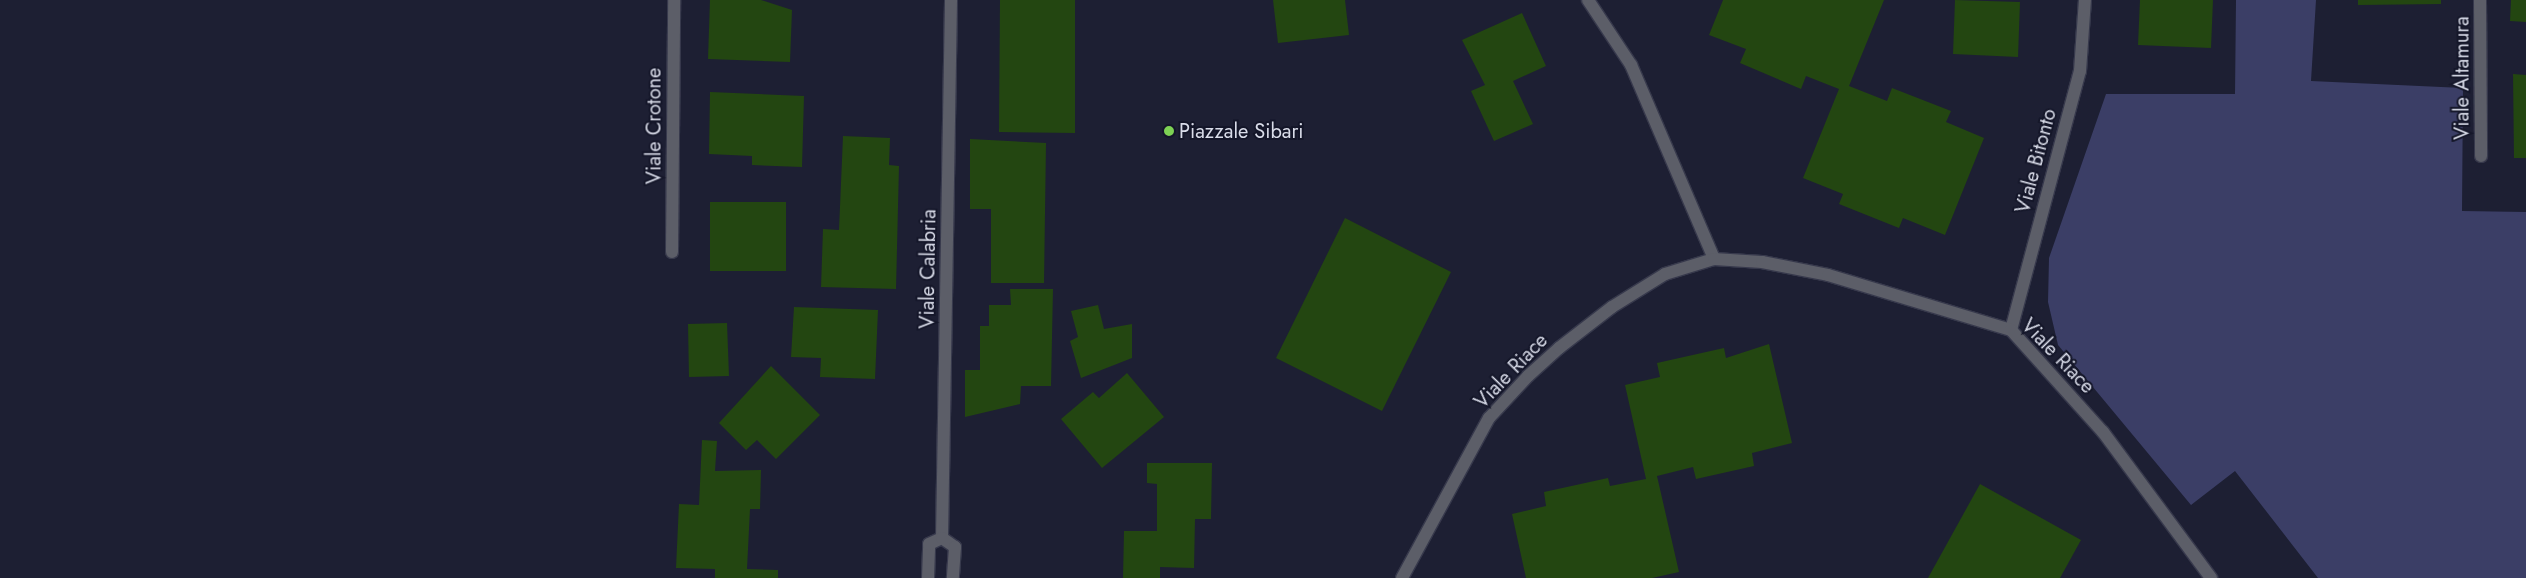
<!DOCTYPE html>
<html>
<head>
<meta charset="utf-8">
<style>
  body { margin:0 }
  #map { position:relative; width:2526px; height:578px; overflow:hidden; background:#1d1f33; font-family:Jost,sans-serif }
  div>[style] { position:absolute }
  [style*='--x'] { left:calc(var(--x)*1px); top:calc(var(--y)*1px); width:calc(var(--w)*1px); rotate:calc(var(--a)*1deg) }
  .green>* { inset:0; background:#3b3e66 }
  .building>* { inset:0; background:#234611 }
  .roads { filter:drop-shadow(1px 0 #37394c) drop-shadow(-1px 0 #37394c) drop-shadow(0 1px #37394c) drop-shadow(0 -1px #37394c) }
  .minor>* { height:12px; margin:-6px; padding:0 6px; transform-origin:6px; border-radius:6px; background:#5c5e68 }
  .dots>* { width:14px; height:14px; translate:-50% -50%; box-sizing:border-box; border:2px solid #141629; border-radius:50% }
  span { translate:-50% -50%; white-space:nowrap; text-align:center; line-height:1.15; -webkit-text-stroke:4px #141629; paint-order:stroke }
  .street-label { font-size:20px; color:#d9dce9 }
  .poi-label { font-size:20px; color:#d9dce9 }
  .left { translate:0 -50%; text-align:left }
</style>
</head>
<body>
<div id="map">
  <div class="green">
    <div style="clip-path:polygon(2236px 0,2316px 0,2311px 81px,2463px 88px,2462px 211px,2526px 212px,2526px 578px,2318px 578px,2235px 471px,2191px 505px,2058px 345px,2048px 302px,2049px 258px,2106px 94px,2235px 94px)"></div>
  </div>
  <div class="building">
    <div style="clip-path:polygon(710px 0,761px 0,792px 10px,790px 62px,708px 59px)"></div>
    <div style="clip-path:polygon(1000px 0,1075px 0,1075px 133px,999px 132px)"></div>
    <div style="clip-path:polygon(1273px 0,1345px 0,1349px 35px,1278px 43px)"></div>
    <div style="clip-path:polygon(1723px 0,1884px 0,1849px 86px,1887px 101px,1892px 88px,1951px 111px,1946px 122px,1984px 138px,1945px 235px,1903px 218px,1899px 228px,1839px 204px,1843px 194px,1803px 178px,1839px 89px,1806px 76px,1801px 89px,1740px 63px,1746px 49px,1709px 35px)"></div>
    <div style="clip-path:polygon(1955px 0,2020px 2px,2018px 57px,1953px 54px)"></div>
    <div style="clip-path:polygon(2140px 0,2213px 0,2211px 48px,2138px 45px)"></div>
    <div style="clip-path:polygon(2358px 0,2441px 0,2441px 4px,2358px 5px)"></div>
    <div style="clip-path:polygon(2511px 0,2526px 0,2526px 22px,2510px 21px)"></div>
    <div style="clip-path:polygon(1522px 13px,1546px 66px,1513px 81px,1533px 124px,1494px 141px,1471px 91px,1485px 85px,1462px 40px)"></div>
    <div style="clip-path:polygon(2513px 74px,2526px 75px,2526px 158px,2514px 158px)"></div>
    <div style="clip-path:polygon(710px 92px,804px 96px,802px 167px,752px 165px,752px 156px,709px 154px)"></div>
    <div style="clip-path:polygon(843px 136px,890px 138px,889px 165px,899px 166px,896px 289px,821px 287px,823px 229px,839px 230px)"></div>
    <div style="clip-path:polygon(970px 139px,1046px 143px,1044px 283px,991px 283px,991px 209px,970px 209px)"></div>
    <div style="clip-path:polygon(710px 202px,786px 202px,786px 271px,710px 271px)"></div>
    <div style="clip-path:polygon(1345px 218px,1451px 272px,1382px 411px,1276px 358px)"></div>
    <div style="clip-path:polygon(1010px 289px,1053px 289px,1051px 386px,1021px 386px,1020px 404px,965px 417px,965px 370px,980px 370px,980px 326px,989px 326px,989px 305px,1011px 305px)"></div>
    <div style="clip-path:polygon(1098px 305px,1104px 329px,1132px 324px,1132px 358px,1081px 378px,1070px 341px,1078px 337px,1071px 311px)"></div>
    <div style="clip-path:polygon(794px 307px,878px 310px,875px 379px,820px 377px,821px 358px,791px 357px)"></div>
    <div style="clip-path:polygon(727px 323px,729px 376px,689px 377px,688px 324px)"></div>
    <div style="clip-path:polygon(1769px 344px,1792px 443px,1752px 453px,1754px 466px,1696px 479px,1693px 467px,1657px 476px,1679px 572px,1652px 578px,1526px 578px,1512px 514px,1546px 506px,1544px 492px,1608px 478px,1610px 486px,1646px 479px,1625px 385px,1660px 377px,1657px 363px,1724px 348px,1726px 358px)"></div>
    <div style="clip-path:polygon(771px 366px,820px 415px,776px 459px,757px 440px,746px 450px,719px 423px)"></div>
    <div style="clip-path:polygon(1127px 373px,1164px 417px,1102px 468px,1061px 419px,1093px 392px,1099px 398px)"></div>
    <div style="clip-path:polygon(702px 440px,717px 441px,715px 471px,761px 470px,760px 509px,750px 509px,747px 569px,778px 570px,778px 578px,715px 578px,715px 569px,676px 568px,679px 504px,699px 505px)"></div>
    <div style="clip-path:polygon(1147px 463px,1212px 463px,1211px 519px,1195px 519px,1194px 568px,1160px 567px,1160px 578px,1123px 578px,1124px 531px,1157px 531px,1157px 484px,1147px 483px)"></div>
    <div style="clip-path:polygon(1980px 484px,2081px 540px,2060px 578px,1928px 578px)"></div>
  </div>
  <div class="roads">
    <div class="minor">
      <div style="--x:1588;--y:0;--w:78;--a:56.5"></div>
      <div style="--x:1631;--y:65;--w:211;--a:66.8"></div>
      <div style="--x:2480;--y:0;--w:156;--a:89.6"></div>
      <div style="--x:672;--y:252;--w:252;--a:-89.5"></div>
      <div style="--x:2011;--y:330;--w:268;--a:-75.1"></div>
      <div style="--x:2080;--y:71;--w:71;--a:-86"></div>
      <div style="--x:942;--y:538;--w:538;--a:-89.04"></div>
      <div style="--x:928;--y:578;--w:34;--a:-88"></div>
      <div style="--x:929;--y:544;--w:14;--a:-25"></div>
      <div style="--x:942;--y:538;--w:16;--a:35"></div>
      <div style="--x:955;--y:547;--w:31;--a:94"></div>
      <div style="--x:1402;--y:578;--w:182;--a:-61.5"></div>
      <div style="--x:1489;--y:418;--w:57;--a:-47.1"></div>
      <div style="--x:1528;--y:376;--w:42;--a:-42.1"></div>
      <div style="--x:1559;--y:348;--w:67;--a:-37.7"></div>
      <div style="--x:1612;--y:307;--w:62;--a:-31.9"></div>
      <div style="--x:1665;--y:274;--w:51;--a:-17"></div>
      <div style="--x:1714;--y:259;--w:48;--a:3.6"></div>
      <div style="--x:1762;--y:262;--w:67;--a:11.1"></div>
      <div style="--x:1828;--y:275;--w:191;--a:16.7"></div>
      <div style="--x:2011;--y:330;--w:137;--a:48"></div>
      <div style="--x:2103;--y:432;--w:182;--a:53.5"></div>
    </div>
  </div>
  <div class="dots">
    <div style="left:1169px;top:131px;background:#7dd154"></div>
  </div>
  <div class="street-label">
    <span style="left:2462px;top:78px;rotate:-90deg">Viale Altamura</span>
    <span style="left:654px;top:126px;rotate:-90deg">Viale Crotone</span>
    <span style="left:2036px;top:161px;rotate:-75deg">Viale Bitonto</span>
    <span style="left:928px;top:269px;rotate:-89deg">Viale Calabria</span>
    <span style="left:2058px;top:356px;rotate:46deg">Viale Riace</span>
    <span style="left:1511px;top:371px;rotate:-46deg">Viale Riace</span>
  </div>
  <div class="poi-label">
    <span class="left" style="left:1179px;top:131px">Piazzale Sibari</span>
  </div>
</div>
</body>
</html>
